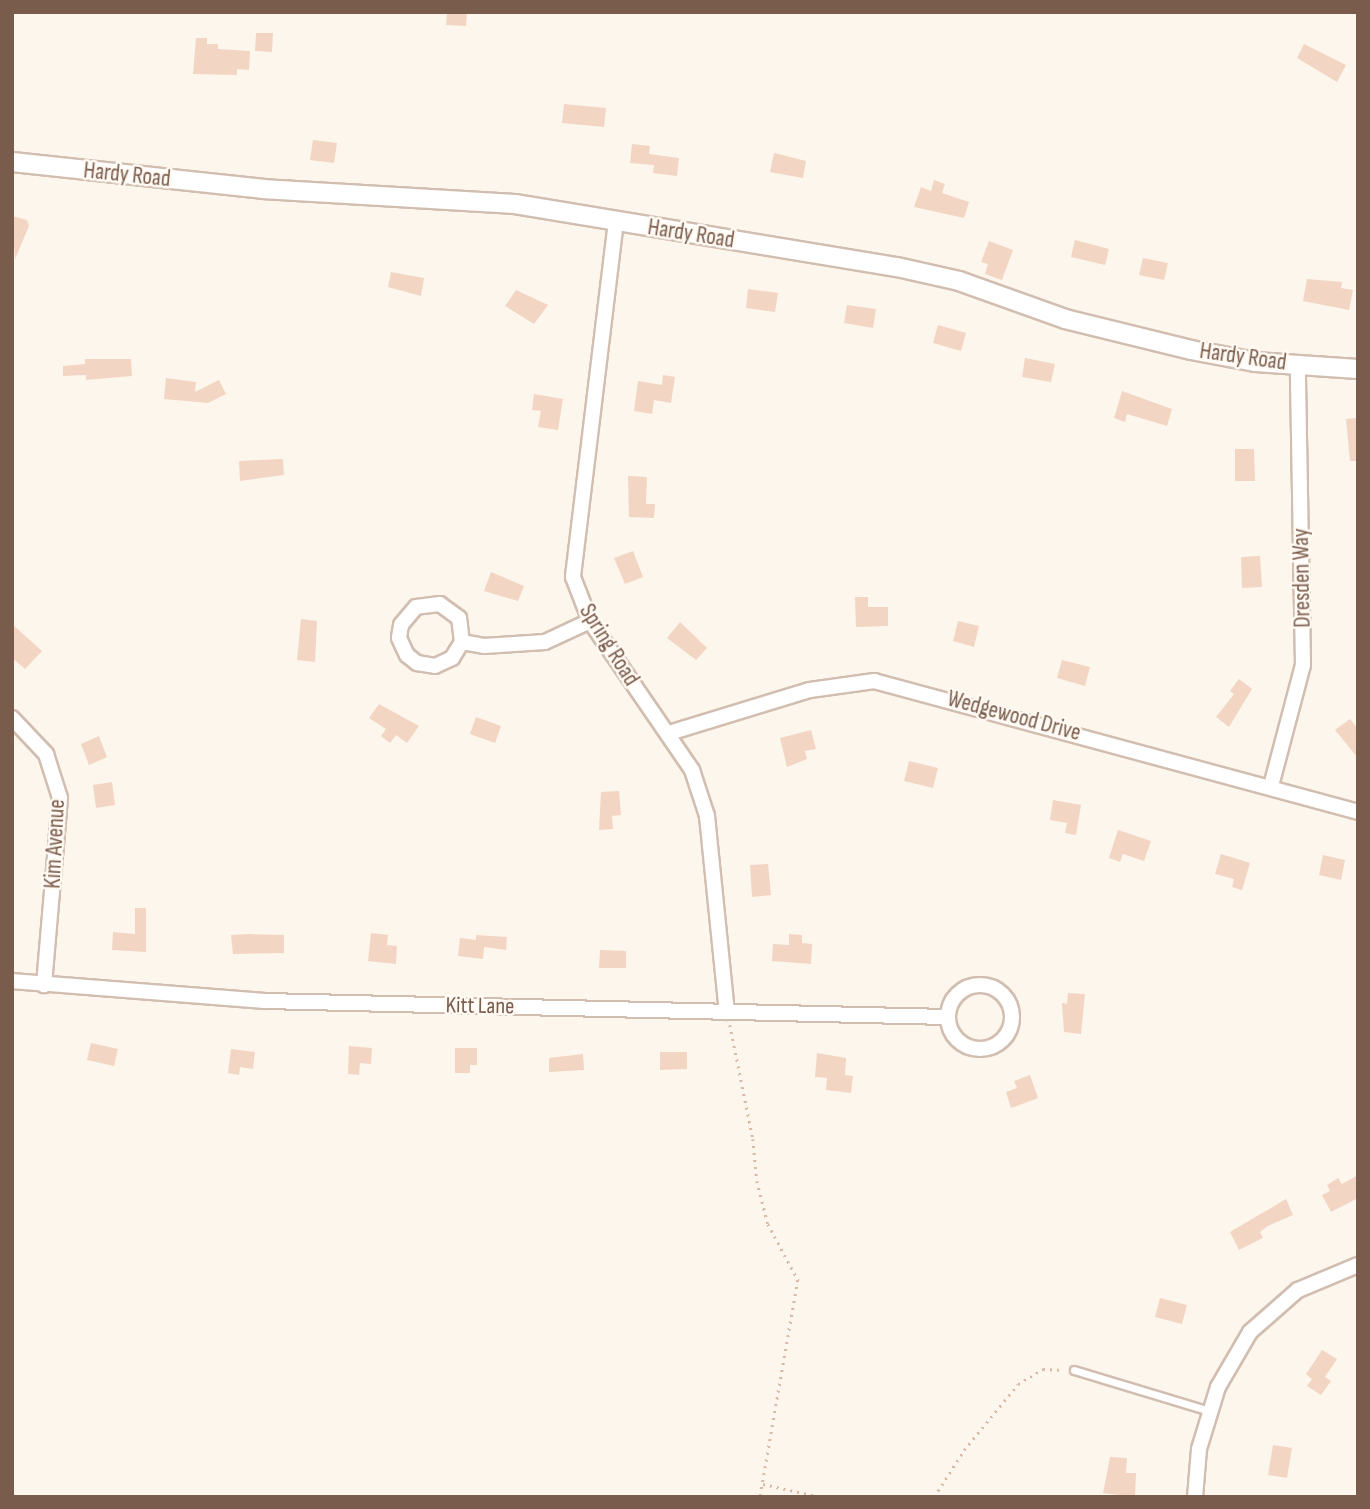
<!DOCTYPE html>
<html>
<head>
<meta charset="utf-8">
<style>
  body { margin:0 }
  #map { position:relative; width:1370px; height:1509px; overflow:hidden; background:#fdf6ec; font-family:"Sofia Sans Condensed",sans-serif }
  div>[style] { position:absolute }
  [style*='--x'] { left:calc(var(--x)*1px); top:calc(var(--y)*1px); width:calc(var(--w)*1px); rotate:calc(var(--a)*1deg) }
  .building>* { inset:0; background:#f3d5c3 }
  .path>* { height:2.5px; margin-top:-1.25px; transform-origin:0; background:repeating-linear-gradient(90deg,#d9b8a5 0 2px,transparent 0 7px) }
  .roads { filter:drop-shadow(2px 0 #d1beb0) drop-shadow(-2px 0 #d1beb0) drop-shadow(0 2px #d1beb0) drop-shadow(0 -2px #d1beb0) }
  .service>* { height:7px; margin:-3.5px; padding:0 3.5px; transform-origin:3.5px; border-radius:3.5px; background:#fff }
  .minor>* { height:14px; margin:-7px; padding:0 7px; transform-origin:7px; border-radius:7px; background:#fff }
  .minor>.ring { margin:-7px; padding:0; box-sizing:content-box; background:none; border:14px solid #fff; border-radius:50% }
  .tertiary>* { height:18px; margin:-9px; padding:0 9px; transform-origin:9px; border-radius:9px; background:#fff }
  span { translate:-50% -50%; white-space:nowrap; text-align:center; line-height:1.15; -webkit-text-stroke:5px #fffaf3; paint-order:stroke }
  .street-label { font-size:23px; color:#7a5c4d }
  .frame { position:absolute; inset:0; border:14px solid #7a5c4d; pointer-events:none }
</style>
</head>
<body>
<div id="map">
  <div class="building">
    <div style="clip-path:polygon(447px 12px,467px 12px,466px 26px,446px 25px)"></div>
    <div style="clip-path:polygon(256px 33px,273px 33px,272px 52px,255px 51px)"></div>
    <div style="clip-path:polygon(196px 38px,207px 38px,207px 44px,218px 44px,218px 49px,250px 51px,249px 70px,237px 69px,237px 75px,193px 74px)"></div>
    <div style="clip-path:polygon(1304px 44px,1346px 65px,1337px 82px,1297px 58px)"></div>
    <div style="clip-path:polygon(564px 104px,606px 108px,604px 127px,562px 123px)"></div>
    <div style="clip-path:polygon(313px 140px,337px 143px,334px 163px,310px 160px)"></div>
    <div style="clip-path:polygon(632px 144px,650px 146px,649px 154px,679px 158px,677px 176px,653px 173px,654px 165px,630px 163px)"></div>
    <div style="clip-path:polygon(774px 153px,806px 161px,803px 178px,770px 172px)"></div>
    <div style="clip-path:polygon(934px 180px,945px 184px,942px 193px,969px 202px,964px 218px,914px 207px,921px 187px,931px 191px)"></div>
    <div style="clip-path:polygon(12px 216px,27px 220px,29px 226px,15px 259px)"></div>
    <div style="clip-path:polygon(1075px 240px,1109px 249px,1105px 265px,1071px 257px)"></div>
    <div style="clip-path:polygon(989px 241px,1013px 250px,1002px 280px,985px 274px,988px 264px,981px 262px)"></div>
    <div style="clip-path:polygon(1143px 258px,1168px 263px,1164px 280px,1139px 275px)"></div>
    <div style="clip-path:polygon(391px 272px,424px 278px,421px 296px,388px 287px)"></div>
    <div style="clip-path:polygon(1307px 279px,1342px 282px,1341px 288px,1353px 290px,1349px 310px,1303px 301px)"></div>
    <div style="clip-path:polygon(748px 289px,778px 293px,775px 312px,746px 308px)"></div>
    <div style="clip-path:polygon(516px 290px,548px 305px,534px 324px,505px 306px)"></div>
    <div style="clip-path:polygon(847px 305px,876px 309px,873px 328px,844px 323px)"></div>
    <div style="clip-path:polygon(938px 325px,966px 333px,961px 351px,933px 343px)"></div>
    <div style="clip-path:polygon(1025px 358px,1055px 364px,1051px 382px,1022px 377px)"></div>
    <div style="clip-path:polygon(85px 359px,131px 359px,132px 376px,86px 380px,86px 375px,63px 376px,63px 366px,85px 364px)"></div>
    <div style="clip-path:polygon(663px 375px,675px 377px,671px 403px,654px 400px,652px 414px,634px 411px,638px 381px,662px 385px)"></div>
    <div style="clip-path:polygon(166px 378px,196px 382px,195px 392px,219px 380px,226px 394px,208px 403px,164px 399px)"></div>
    <div style="clip-path:polygon(1122px 391px,1172px 409px,1167px 426px,1127px 414px,1125px 422px,1114px 418px)"></div>
    <div style="clip-path:polygon(534px 394px,563px 399px,558px 430px,538px 427px,541px 411px,532px 410px)"></div>
    <div style="clip-path:polygon(1358px 418px,1358px 461px,1350px 461px,1346px 419px)"></div>
    <div style="clip-path:polygon(1235px 449px,1254px 449px,1255px 481px,1235px 481px)"></div>
    <div style="clip-path:polygon(283px 459px,284px 475px,240px 481px,239px 461px)"></div>
    <div style="clip-path:polygon(628px 476px,647px 477px,646px 504px,655px 504px,654px 518px,629px 517px)"></div>
    <div style="clip-path:polygon(633px 551px,643px 577px,625px 584px,614px 558px)"></div>
    <div style="clip-path:polygon(1260px 556px,1262px 587px,1242px 588px,1241px 557px)"></div>
    <div style="clip-path:polygon(491px 572px,524px 586px,518px 601px,484px 591px)"></div>
    <div style="clip-path:polygon(855px 597px,868px 597px,868px 607px,888px 607px,888px 626px,856px 627px)"></div>
    <div style="clip-path:polygon(301px 619px,317px 621px,315px 662px,297px 660px)"></div>
    <div style="clip-path:polygon(958px 621px,979px 626px,974px 647px,953px 641px)"></div>
    <div style="clip-path:polygon(680px 622px,707px 648px,696px 660px,667px 638px)"></div>
    <div style="clip-path:polygon(12px 624px,42px 651px,25px 669px,12px 658px)"></div>
    <div style="clip-path:polygon(1062px 660px,1090px 667px,1085px 686px,1057px 678px)"></div>
    <div style="clip-path:polygon(1239px 679px,1252px 689px,1229px 727px,1216px 717px,1234px 694px,1230px 691px)"></div>
    <div style="clip-path:polygon(379px 704px,419px 726px,407px 743px,396px 735px,390px 743px,381px 736px,386px 729px,369px 718px)"></div>
    <div style="clip-path:polygon(476px 717px,501px 726px,495px 743px,470px 734px)"></div>
    <div style="clip-path:polygon(1350px 719px,1358px 729px,1358px 758px,1335px 730px)"></div>
    <div style="clip-path:polygon(811px 730px,816px 749px,805px 751px,807px 759px,787px 767px,780px 738px)"></div>
    <div style="clip-path:polygon(99px 736px,107px 757px,89px 765px,81px 744px)"></div>
    <div style="clip-path:polygon(909px 761px,938px 768px,933px 788px,904px 781px)"></div>
    <div style="clip-path:polygon(112px 782px,115px 805px,96px 808px,93px 785px)"></div>
    <div style="clip-path:polygon(619px 791px,621px 815px,612px 816px,613px 829px,599px 830px,601px 792px)"></div>
    <div style="clip-path:polygon(1053px 800px,1081px 805px,1076px 835px,1065px 833px,1067px 823px,1050px 820px)"></div>
    <div style="clip-path:polygon(1118px 830px,1151px 841px,1144px 861px,1123px 854px,1120px 862px,1109px 858px)"></div>
    <div style="clip-path:polygon(1221px 854px,1250px 863px,1242px 890px,1232px 887px,1234px 879px,1215px 874px)"></div>
    <div style="clip-path:polygon(1323px 855px,1345px 860px,1341px 880px,1319px 875px)"></div>
    <div style="clip-path:polygon(768px 864px,771px 895px,752px 897px,750px 865px)"></div>
    <div style="clip-path:polygon(135px 908px,146px 908px,146px 952px,112px 950px,113px 932px,135px 934px)"></div>
    <div style="clip-path:polygon(371px 933px,388px 935px,387px 945px,397px 946px,396px 964px,368px 961px)"></div>
    <div style="clip-path:polygon(249px 934px,284px 935px,284px 953px,233px 954px,231px 935px)"></div>
    <div style="clip-path:polygon(789px 934px,802px 935px,802px 943px,812px 944px,811px 964px,772px 961px,773px 944px,789px 945px)"></div>
    <div style="clip-path:polygon(476px 935px,507px 937px,506px 950px,484px 947px,483px 959px,458px 956px,460px 938px,476px 940px)"></div>
    <div style="clip-path:polygon(600px 950px,626px 951px,626px 968px,599px 968px)"></div>
    <div style="clip-path:polygon(1068px 993px,1085px 994px,1081px 1034px,1064px 1032px,1062px 1003px,1067px 1004px)"></div>
    <div style="clip-path:polygon(91px 1043px,118px 1049px,114px 1066px,87px 1060px)"></div>
    <div style="clip-path:polygon(349px 1046px,372px 1048px,371px 1064px,360px 1063px,359px 1075px,348px 1074px)"></div>
    <div style="clip-path:polygon(455px 1048px,477px 1048px,477px 1065px,470px 1065px,470px 1073px,455px 1073px)"></div>
    <div style="clip-path:polygon(231px 1049px,255px 1052px,253px 1069px,240px 1067px,239px 1075px,228px 1073px)"></div>
    <div style="clip-path:polygon(660px 1052px,687px 1052px,687px 1069px,660px 1070px)"></div>
    <div style="clip-path:polygon(817px 1053px,846px 1058px,845px 1075px,853px 1076px,851px 1093px,826px 1090px,827px 1078px,815px 1077px)"></div>
    <div style="clip-path:polygon(583px 1054px,584px 1070px,549px 1072px,549px 1058px)"></div>
    <div style="clip-path:polygon(1030px 1075px,1038px 1098px,1011px 1108px,1006px 1092px,1017px 1088px,1014px 1081px)"></div>
    <div style="clip-path:polygon(1358px 1175px,1358px 1198px,1331px 1212px,1322px 1195px,1330px 1191px,1327px 1185px,1338px 1178px,1342px 1184px)"></div>
    <div style="clip-path:polygon(1286px 1199px,1293px 1215px,1268px 1226px,1260px 1232px,1263px 1238px,1239px 1250px,1230px 1232px)"></div>
    <div style="clip-path:polygon(1160px 1298px,1187px 1305px,1182px 1324px,1155px 1317px)"></div>
    <div style="clip-path:polygon(1322px 1350px,1337px 1359px,1325px 1377px,1331px 1381px,1321px 1395px,1307px 1386px,1312px 1379px,1306px 1374px)"></div>
    <div style="clip-path:polygon(1273px 1445px,1292px 1448px,1287px 1478px,1268px 1475px)"></div>
    <div style="clip-path:polygon(1110px 1457px,1127px 1458px,1126px 1473px,1136px 1473px,1135px 1497px,1103px 1493px)"></div>
  </div>
  <div class="path">
    <div style="--x:730;--y:1025;--w:116;--a:78.6"></div>
    <div style="--x:753;--y:1139;--w:42;--a:84.6"></div>
    <div style="--x:757;--y:1181;--w:44;--a:75.7"></div>
    <div style="--x:768;--y:1224;--w:64;--a:61.8"></div>
    <div style="--x:798;--y:1280;--w:220;--a:99.9"></div>
    <div style="--x:763;--y:1484;--w:59;--a:12.6"></div>
    <div style="--x:934;--y:1497;--w:56;--a:-57.4"></div>
    <div style="--x:964;--y:1450;--w:85;--a:-50.7"></div>
    <div style="--x:1018;--y:1384;--w:29;--a:-31"></div>
    <div style="--x:1043;--y:1369;--w:20;--a:3"></div>
  </div>
  <div class="roads">
    <div class="service">
      <div style="--x:1074;--y:1370;--w:142;--a:16.8"></div>
    </div>
    <div class="minor">
      <div style="--x:616;--y:221;--w:359;--a:96.9"></div>
      <div style="--x:573;--y:577;--w:47;--a:68.9"></div>
      <div style="--x:590;--y:621;--w:181;--a:55.6"></div>
      <div style="--x:692;--y:770;--w:48;--a:71.9"></div>
      <div style="--x:707;--y:816;--w:197;--a:84.2"></div>
      <div style="--x:462;--y:642;--w:24;--a:-97"></div>
      <div style="--x:459;--y:618;--w:24;--a:-144"></div>
      <div style="--x:440;--y:604;--w:24;--a:173"></div>
      <div style="--x:416;--y:607;--w:23;--a:130"></div>
      <div style="--x:401;--y:625;--w:13;--a:99"></div>
      <div style="--x:399;--y:638;--w:19;--a:65"></div>
      <div style="--x:407;--y:655;--w:13;--a:39"></div>
      <div style="--x:417;--y:663;--w:18;--a:9"></div>
      <div style="--x:435;--y:666;--w:19;--a:-25"></div>
      <div style="--x:452;--y:658;--w:19;--a:-58"></div>
      <div style="--x:462;--y:642;--w:22;--a:10"></div>
      <div style="--x:484;--y:646;--w:61;--a:-3.8"></div>
      <div style="--x:545;--y:642;--w:50;--a:-25"></div>
      <div style="--x:12;--y:718;--w:50;--a:46.6"></div>
      <div style="--x:46;--y:754;--w:46;--a:72.3"></div>
      <div style="--x:60;--y:798;--w:188;--a:94.9"></div>
      <div style="--x:669;--y:733;--w:147;--a:-17"></div>
      <div style="--x:810;--y:690;--w:65;--a:-8"></div>
      <div style="--x:874;--y:681;--w:501;--a:15.14"></div>
      <div style="--x:1271;--y:786;--w:125;--a:-75.2"></div>
      <div style="--x:1303;--y:665;--w:300;--a:-91"></div>
      <div style="--x:12;--y:981;--w:253;--a:4.5"></div>
      <div style="--x:264;--y:1001;--w:684;--a:1.34"></div>
      <div class="ring" style="left:948px;top:985px;width:50px;height:50px"></div>
      <div style="--x:1195;--y:1497;--w:48;--a:-85.2"></div>
      <div style="--x:1199;--y:1449;--w:65;--a:-73"></div>
      <div style="--x:1218;--y:1387;--w:64;--a:-59.8"></div>
      <div style="--x:1250;--y:1332;--w:64;--a:-41.2"></div>
      <div style="--x:1298;--y:1290;--w:65;--a:-22.6"></div>
    </div>
    <div class="tertiary">
      <div style="--x:12;--y:162;--w:252;--a:6.1"></div>
      <div style="--x:263;--y:189;--w:252;--a:3.4"></div>
      <div style="--x:515;--y:204;--w:387;--a:9.4"></div>
      <div style="--x:897;--y:267;--w:64;--a:12.7"></div>
      <div style="--x:959;--y:281;--w:113;--a:19.7"></div>
      <div style="--x:1065;--y:319;--w:130;--a:13.8"></div>
      <div style="--x:1191;--y:350;--w:65;--a:10.6"></div>
      <div style="--x:1255;--y:362;--w:103;--a:3.9"></div>
    </div>
  </div>
  <div class="street-label">
    <span style="left:127px;top:175px;rotate:6deg">Hardy Road</span>
    <span style="left:691px;top:234px;rotate:9deg">Hardy Road</span>
    <span style="left:1243px;top:357px;rotate:8deg">Hardy Road</span>
    <span style="left:1302px;top:578px;rotate:-91deg">Dresden Way</span>
    <span style="left:609px;top:645px;rotate:58deg">Spring Road</span>
    <span style="left:1014px;top:716px;rotate:15deg">Wedgewood Drive</span>
    <span style="left:55px;top:844px;rotate:-87deg">Kim Avenue</span>
    <span style="left:480px;top:1006px;rotate:1deg">Kitt Lane</span>
  </div>
  <div class="frame"></div>
</div>
</body>
</html>
